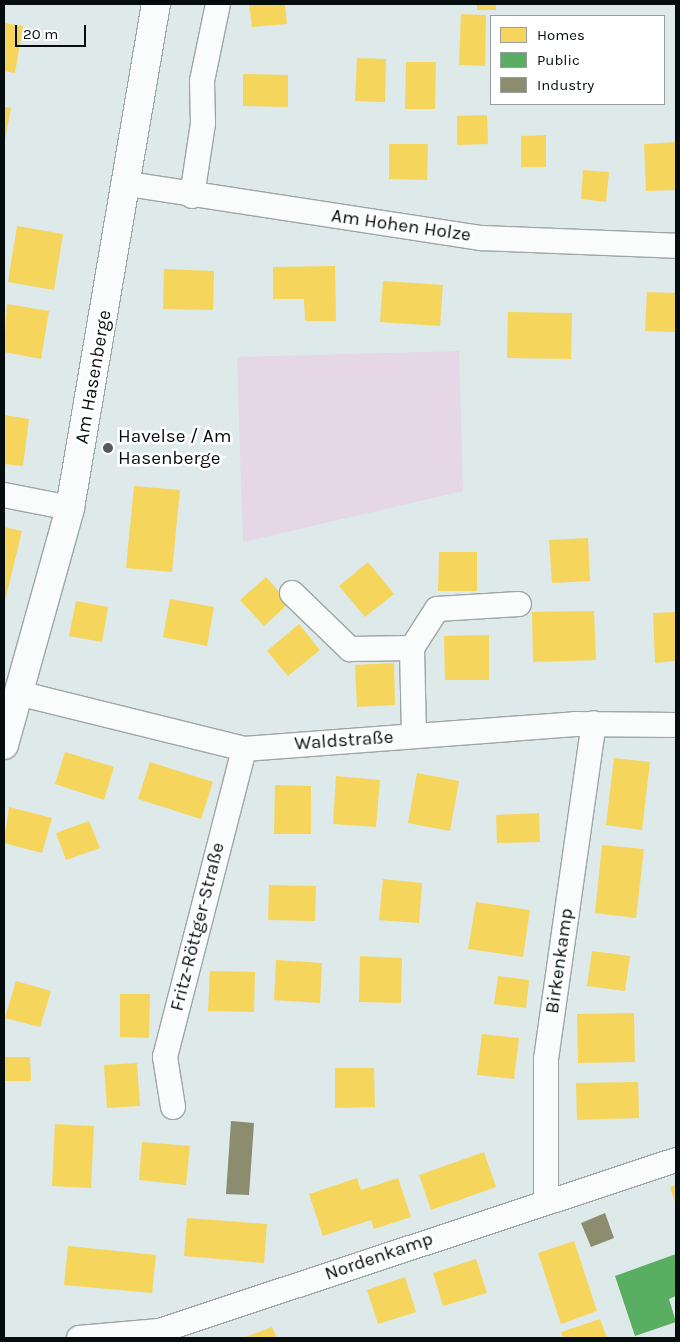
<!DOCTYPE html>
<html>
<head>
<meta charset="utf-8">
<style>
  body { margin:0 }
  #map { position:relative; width:680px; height:1342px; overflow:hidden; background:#dee9ea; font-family:Karla,sans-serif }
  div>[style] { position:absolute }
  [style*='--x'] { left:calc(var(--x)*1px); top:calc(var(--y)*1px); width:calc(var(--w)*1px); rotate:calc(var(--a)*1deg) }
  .green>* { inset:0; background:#e5d7e6 }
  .homes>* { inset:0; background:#f6d55c }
  .public>* { inset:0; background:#5aae61 }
  .industry>* { inset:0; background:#8c8c6e }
  .roads { filter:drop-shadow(1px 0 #9da5a6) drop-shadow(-1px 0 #9da5a6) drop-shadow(0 1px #9da5a6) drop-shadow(0 -1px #9da5a6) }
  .minor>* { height:24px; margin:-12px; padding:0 12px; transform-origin:12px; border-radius:12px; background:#fafcfc }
  .tertiary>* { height:28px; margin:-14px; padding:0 14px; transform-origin:14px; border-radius:14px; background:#fafcfc }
  .dots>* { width:14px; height:14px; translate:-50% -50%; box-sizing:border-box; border:2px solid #fff; border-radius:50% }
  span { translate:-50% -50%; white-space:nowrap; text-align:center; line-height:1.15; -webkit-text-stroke:5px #fff; paint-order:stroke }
  .street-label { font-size:19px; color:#060d0e }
  .poi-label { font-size:19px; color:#060d0e }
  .left { translate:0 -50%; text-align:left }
  .frame { position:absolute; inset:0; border:5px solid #060d0e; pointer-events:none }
  .legend { position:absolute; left:490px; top:15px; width:175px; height:90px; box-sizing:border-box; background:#fff; border:1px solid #9b9e9f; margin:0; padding:6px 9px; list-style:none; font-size:15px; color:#060d0e }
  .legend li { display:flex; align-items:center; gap:10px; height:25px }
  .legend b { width:25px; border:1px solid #9b9e9f }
  .scale { position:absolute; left:15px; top:25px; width:71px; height:22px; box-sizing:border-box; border:2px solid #060d0e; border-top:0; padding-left:6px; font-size:15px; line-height:18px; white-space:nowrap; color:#060d0e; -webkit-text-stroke:4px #fff; paint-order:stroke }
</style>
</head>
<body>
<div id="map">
  <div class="green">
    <div style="clip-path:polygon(459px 351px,463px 491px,243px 542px,237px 357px)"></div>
  </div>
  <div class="homes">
    <div style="clip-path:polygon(249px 4px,285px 4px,287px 24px,252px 27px)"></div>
    <div style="clip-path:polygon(477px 4px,496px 4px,496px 10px,477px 10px)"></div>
    <div style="clip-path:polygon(461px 14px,486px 15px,485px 66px,459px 65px)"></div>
    <div style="clip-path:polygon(4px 23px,23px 26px,15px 73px,4px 71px)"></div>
    <div style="clip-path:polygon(357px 58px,386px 59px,385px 102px,355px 101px)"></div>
    <div style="clip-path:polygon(406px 62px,436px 62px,435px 109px,405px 109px)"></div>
    <div style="clip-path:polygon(243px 74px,288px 75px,288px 107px,243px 106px)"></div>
    <div style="clip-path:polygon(4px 107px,11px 108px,5px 140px,4px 140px)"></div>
    <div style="clip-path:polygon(487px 115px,488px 144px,457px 145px,457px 116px)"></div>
    <div style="clip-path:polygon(546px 135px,546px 167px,521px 167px,521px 136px)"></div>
    <div style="clip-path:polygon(676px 142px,676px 190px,646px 191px,644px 144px)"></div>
    <div style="clip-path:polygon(389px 144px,428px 144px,427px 180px,389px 179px)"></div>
    <div style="clip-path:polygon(583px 170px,609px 172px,606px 202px,581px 199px)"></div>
    <div style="clip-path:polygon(17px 226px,63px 234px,54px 290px,8px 282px)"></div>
    <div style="clip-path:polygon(335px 266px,336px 321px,305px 321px,304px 299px,273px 299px,273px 267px)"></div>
    <div style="clip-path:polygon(164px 269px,214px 271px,213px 310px,163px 309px)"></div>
    <div style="clip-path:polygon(383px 281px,443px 285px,440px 326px,380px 322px)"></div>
    <div style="clip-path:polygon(647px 292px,676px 293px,676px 332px,645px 331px)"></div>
    <div style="clip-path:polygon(7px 304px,49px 311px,41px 359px,4px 352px)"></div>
    <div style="clip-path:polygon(508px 312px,572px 313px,571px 359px,507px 358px)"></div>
    <div style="clip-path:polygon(4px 415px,29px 419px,23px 466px,4px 464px)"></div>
    <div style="clip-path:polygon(134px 486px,180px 490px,172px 572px,126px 568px)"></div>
    <div style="clip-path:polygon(4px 527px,22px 531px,4px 605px)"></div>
    <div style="clip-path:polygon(588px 538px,590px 581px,552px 583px,549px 540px)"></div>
    <div style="clip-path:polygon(439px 552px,477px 552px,477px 591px,438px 591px)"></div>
    <div style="clip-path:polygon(368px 562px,394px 594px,365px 617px,339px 586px)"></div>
    <div style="clip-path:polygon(266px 577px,289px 603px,264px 626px,240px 600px)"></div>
    <div style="clip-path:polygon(170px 599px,214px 607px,207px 646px,163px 637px)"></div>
    <div style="clip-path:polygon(76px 601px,108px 607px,102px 642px,69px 636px)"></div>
    <div style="clip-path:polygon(594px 611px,596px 660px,533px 662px,532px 612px)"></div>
    <div style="clip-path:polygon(676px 612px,676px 661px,655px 663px,653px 613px)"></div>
    <div style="clip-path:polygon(299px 624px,320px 650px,288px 676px,267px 651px)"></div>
    <div style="clip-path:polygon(489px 635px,489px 680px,445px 680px,444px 636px)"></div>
    <div style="clip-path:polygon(394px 663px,395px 705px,357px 707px,355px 665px)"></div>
    <div style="clip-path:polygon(65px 752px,114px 767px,104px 800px,55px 784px)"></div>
    <div style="clip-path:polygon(614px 758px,650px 762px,642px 830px,606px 825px)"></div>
    <div style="clip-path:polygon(150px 762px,213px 782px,201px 819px,138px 799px)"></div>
    <div style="clip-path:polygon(417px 773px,459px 781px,450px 831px,408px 823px)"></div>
    <div style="clip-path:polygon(336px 776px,380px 780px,376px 827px,333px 824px)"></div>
    <div style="clip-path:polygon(275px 785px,311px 786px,311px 834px,274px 834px)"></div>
    <div style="clip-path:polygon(9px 807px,52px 818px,42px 853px,4px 843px)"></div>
    <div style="clip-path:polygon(539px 813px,540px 842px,497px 843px,496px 815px)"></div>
    <div style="clip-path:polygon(89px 821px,100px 848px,66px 860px,56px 833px)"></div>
    <div style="clip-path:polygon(602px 845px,644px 849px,636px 918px,595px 913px)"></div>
    <div style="clip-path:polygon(383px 879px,422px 883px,419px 923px,379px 920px)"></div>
    <div style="clip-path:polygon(269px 885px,316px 886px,315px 921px,268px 920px)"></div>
    <div style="clip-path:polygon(476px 902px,530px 910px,523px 957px,468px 949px)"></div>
    <div style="clip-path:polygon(592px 951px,630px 956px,625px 991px,587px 986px)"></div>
    <div style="clip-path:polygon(360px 956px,402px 958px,401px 1003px,359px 1002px)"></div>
    <div style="clip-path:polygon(276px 960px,322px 963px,320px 1003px,274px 1000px)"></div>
    <div style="clip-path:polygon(210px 971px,255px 972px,254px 1012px,208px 1011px)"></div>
    <div style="clip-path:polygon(498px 976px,529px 980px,526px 1008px,494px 1004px)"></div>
    <div style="clip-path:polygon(16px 981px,51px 991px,40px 1027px,5px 1018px)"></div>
    <div style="clip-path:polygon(120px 994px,150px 994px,149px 1038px,120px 1037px)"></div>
    <div style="clip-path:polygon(634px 1013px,635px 1062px,578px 1063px,577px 1014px)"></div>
    <div style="clip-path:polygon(482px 1034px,519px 1038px,514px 1079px,477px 1075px)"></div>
    <div style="clip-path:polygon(4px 1057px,30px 1057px,31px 1081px,4px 1081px)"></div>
    <div style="clip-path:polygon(137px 1063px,140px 1106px,107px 1108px,104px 1065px)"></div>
    <div style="clip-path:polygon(335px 1068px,374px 1068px,375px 1107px,335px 1108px)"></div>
    <div style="clip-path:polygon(638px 1082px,639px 1118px,577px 1120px,576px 1083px)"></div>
    <div style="clip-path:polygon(55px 1124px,94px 1126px,91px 1188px,52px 1186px)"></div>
    <div style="clip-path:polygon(142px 1142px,190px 1146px,186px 1185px,139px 1180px)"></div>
    <div style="clip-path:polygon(484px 1152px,496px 1187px,431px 1210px,419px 1175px)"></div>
    <div style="clip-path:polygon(357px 1178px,361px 1190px,398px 1178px,411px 1217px,374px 1229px,371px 1220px,323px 1236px,309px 1194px)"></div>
    <div style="clip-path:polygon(676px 1185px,676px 1205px,670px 1187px)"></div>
    <div style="clip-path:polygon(187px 1218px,267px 1224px,264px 1263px,184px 1256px)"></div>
    <div style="clip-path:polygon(574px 1241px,597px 1311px,561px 1324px,538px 1253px)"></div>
    <div style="clip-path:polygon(68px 1246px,156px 1255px,152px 1293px,64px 1285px)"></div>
    <div style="clip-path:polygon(476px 1259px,487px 1293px,443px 1306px,433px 1273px)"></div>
    <div style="clip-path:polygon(405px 1277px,416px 1312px,378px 1324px,367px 1290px)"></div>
    <div style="clip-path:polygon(600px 1319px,607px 1338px,563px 1338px,561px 1332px)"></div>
    <div style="clip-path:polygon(272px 1327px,277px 1338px,243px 1338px)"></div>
  </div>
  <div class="public">
    <div style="clip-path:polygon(676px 1254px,676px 1296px,669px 1299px,676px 1322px,635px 1336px,615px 1276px)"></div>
  </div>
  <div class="industry">
    <div style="clip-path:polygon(231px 1121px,254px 1123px,249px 1195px,226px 1194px)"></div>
    <div style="clip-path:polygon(605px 1213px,614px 1238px,591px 1247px,581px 1223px)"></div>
  </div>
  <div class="roads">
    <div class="minor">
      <div style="--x:128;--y:184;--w:357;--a:8.7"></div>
      <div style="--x:481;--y:238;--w:195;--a:2.3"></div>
      <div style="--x:192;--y:196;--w:74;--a:-81.4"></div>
      <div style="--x:203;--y:123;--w:42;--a:-91.4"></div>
      <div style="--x:202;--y:81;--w:79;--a:-78.3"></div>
      <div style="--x:4;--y:495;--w:67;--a:11.1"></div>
      <div style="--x:292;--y:593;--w:81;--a:44"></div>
      <div style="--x:350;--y:649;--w:62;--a:-0.9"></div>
      <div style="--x:18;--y:693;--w:233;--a:13.9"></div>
      <div style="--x:244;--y:749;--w:332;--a:-4.3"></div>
      <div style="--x:575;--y:724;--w:101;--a:0.6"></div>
      <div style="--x:414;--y:736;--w:88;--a:-91.3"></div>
      <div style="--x:412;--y:648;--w:46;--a:-57.3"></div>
      <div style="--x:437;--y:609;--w:82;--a:-3.5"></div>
      <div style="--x:173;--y:1107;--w:51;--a:-99.1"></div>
      <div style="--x:165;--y:1057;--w:318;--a:-75.6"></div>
      <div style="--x:546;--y:1200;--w:141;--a:-90"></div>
      <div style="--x:546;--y:1059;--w:339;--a:-81.9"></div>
      <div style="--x:79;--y:1338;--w:80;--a:-5"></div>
      <div style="--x:159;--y:1331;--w:545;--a:-18.3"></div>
    </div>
    <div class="tertiary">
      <div style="--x:4;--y:745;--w:246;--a:-74.4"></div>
      <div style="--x:70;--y:508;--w:511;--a:-80.32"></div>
    </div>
  </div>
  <div class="dots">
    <div style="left:108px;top:448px;background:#525a5b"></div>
  </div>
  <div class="street-label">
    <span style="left:401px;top:226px;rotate:8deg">Am Hohen Holze</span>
    <span style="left:94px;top:377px;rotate:-80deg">Am Hasenberge</span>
    <span style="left:344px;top:741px;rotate:-4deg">Waldstraße</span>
    <span style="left:198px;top:927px;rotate:-76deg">Fritz-Röttger-Straße</span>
    <span style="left:560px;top:961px;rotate:-82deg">Birkenkamp</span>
    <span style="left:379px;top:1257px;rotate:-19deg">Nordenkamp</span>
  </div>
  <div class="poi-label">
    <span class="left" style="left:118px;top:448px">Havelse / Am<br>Hasenberge</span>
  </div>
  <div class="frame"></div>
  <ul class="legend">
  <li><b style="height:14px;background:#f6d55c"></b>Homes</li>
  <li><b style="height:14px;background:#5aae61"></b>Public</li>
  <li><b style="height:14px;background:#8c8c6e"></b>Industry</li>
  </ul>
  <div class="scale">20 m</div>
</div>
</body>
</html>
